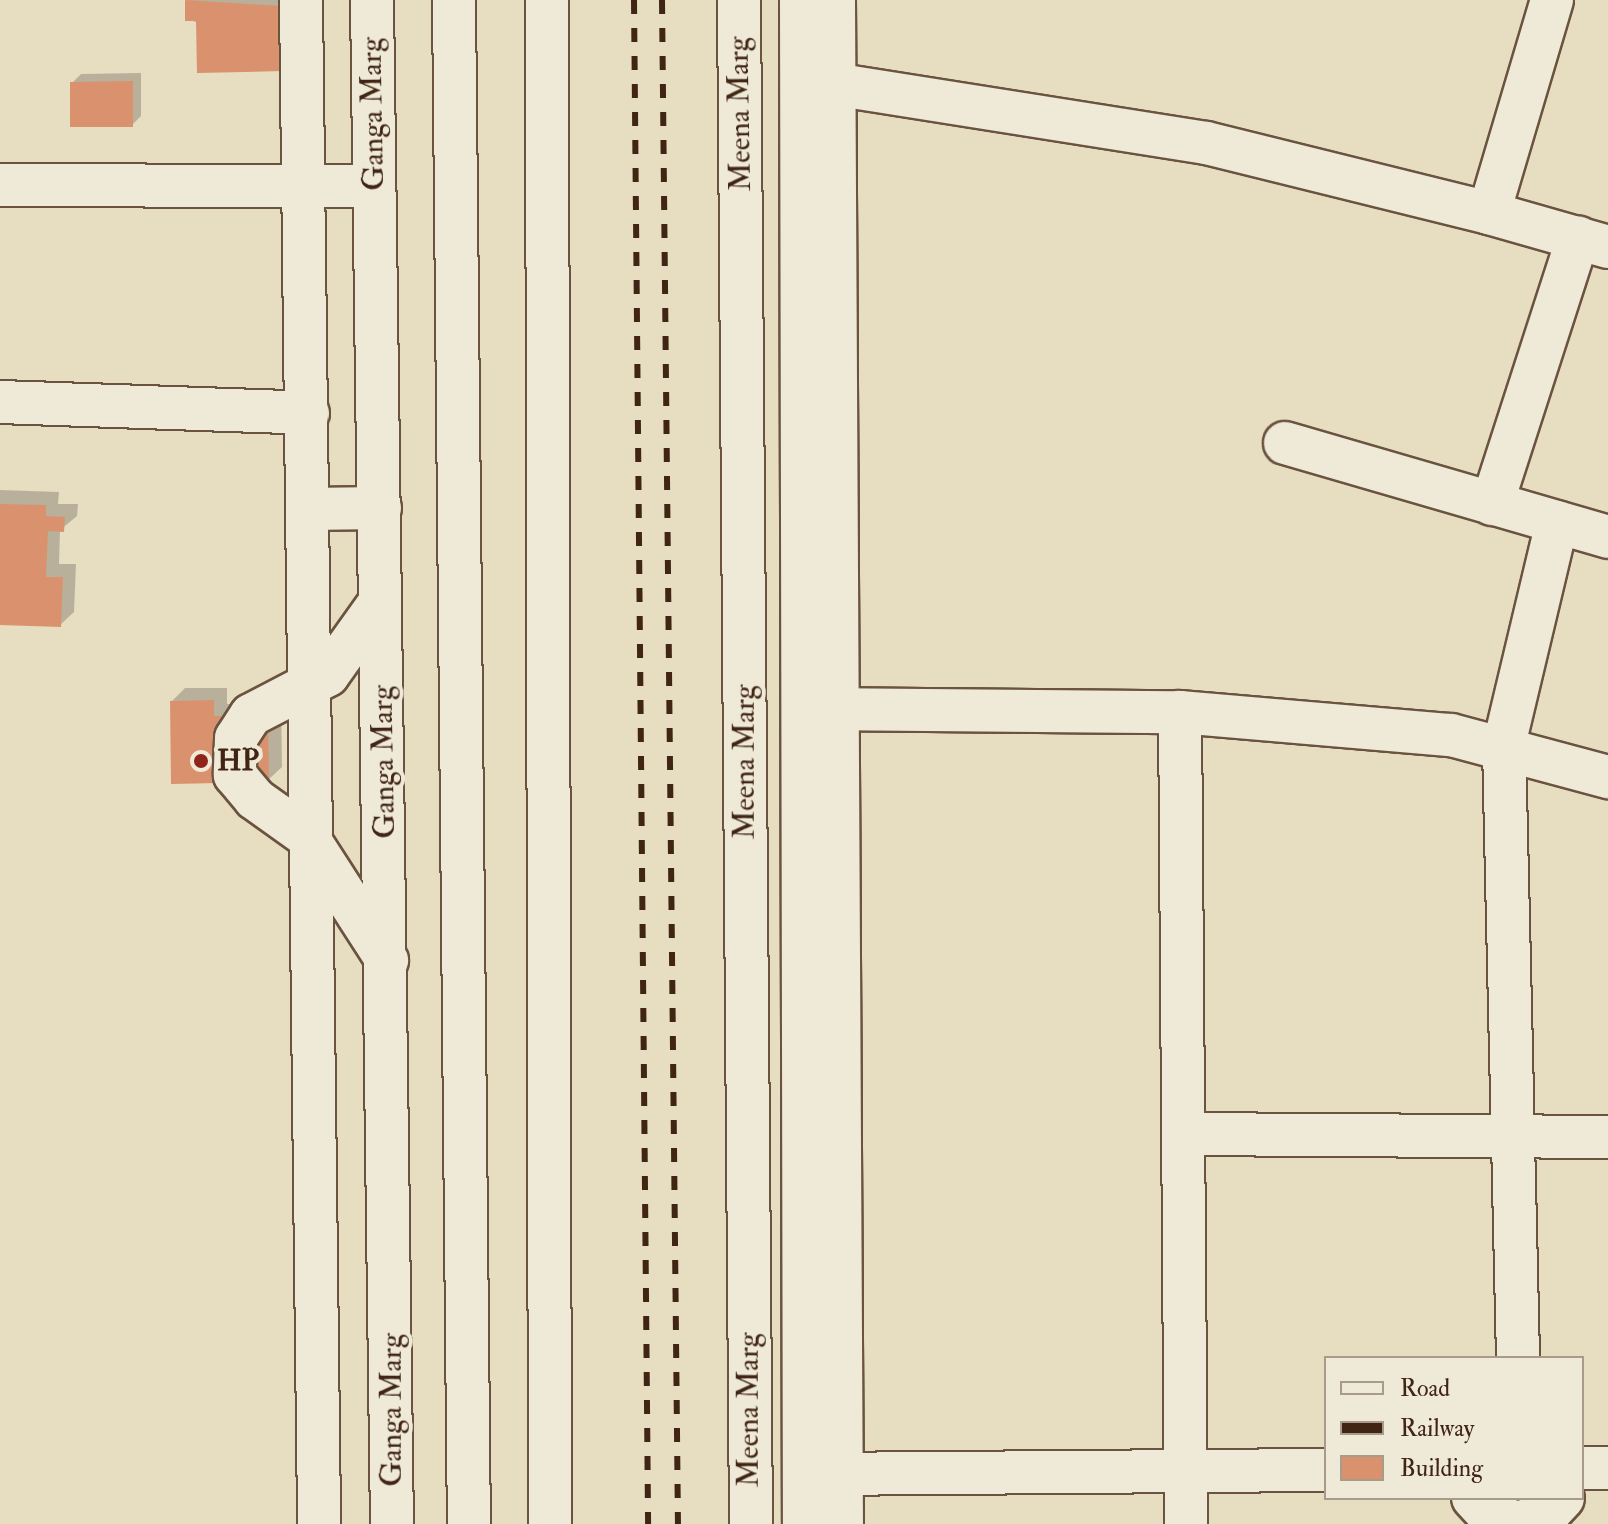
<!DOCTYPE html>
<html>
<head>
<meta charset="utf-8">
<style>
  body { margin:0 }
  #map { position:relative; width:1608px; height:1524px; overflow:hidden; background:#e7ddc1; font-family:"IM FELL Double Pica",serif }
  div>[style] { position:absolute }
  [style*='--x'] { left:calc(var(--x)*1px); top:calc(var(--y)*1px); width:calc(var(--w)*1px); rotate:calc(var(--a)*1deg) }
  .shadow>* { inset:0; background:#0003 }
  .building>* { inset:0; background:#da926e }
  .roads { filter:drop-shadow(2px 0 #6a533f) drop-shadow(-2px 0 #6a533f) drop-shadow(0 2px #6a533f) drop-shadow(0 -2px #6a533f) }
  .minor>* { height:42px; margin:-21px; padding:0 21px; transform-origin:21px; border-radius:21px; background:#efe9d7 }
  .rail>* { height:6px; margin-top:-3px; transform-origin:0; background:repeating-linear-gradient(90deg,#402514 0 14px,transparent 0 28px) }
  .dots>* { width:22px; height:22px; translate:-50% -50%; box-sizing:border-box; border:4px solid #efe9d7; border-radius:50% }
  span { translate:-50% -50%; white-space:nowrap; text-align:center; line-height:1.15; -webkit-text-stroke:8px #efe9d7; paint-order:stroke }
  .street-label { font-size:30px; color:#402514 }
  .poi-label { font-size:30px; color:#402514; font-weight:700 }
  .left { translate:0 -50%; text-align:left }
  .legend { position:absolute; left:1324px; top:1356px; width:260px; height:144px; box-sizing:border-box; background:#efe9d7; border:2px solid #a99b89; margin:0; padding:10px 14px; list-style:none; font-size:24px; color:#402514 }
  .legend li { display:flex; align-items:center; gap:16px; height:40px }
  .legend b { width:40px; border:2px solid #a99b89 }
</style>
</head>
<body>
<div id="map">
  <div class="shadow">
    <div style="clip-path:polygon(187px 0,294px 0,296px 56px,187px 19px)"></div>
    <div style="clip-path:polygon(141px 73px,141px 116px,132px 125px,72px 83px,81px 74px)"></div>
    <div style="clip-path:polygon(0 490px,59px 492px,58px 504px,78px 504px,77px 516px,60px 530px,59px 564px,76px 564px,74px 612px,60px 625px,0 623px)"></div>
    <div style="clip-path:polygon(185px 688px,227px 688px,227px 704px,281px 703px,282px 767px,268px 780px,172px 701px)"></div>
  </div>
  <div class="building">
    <div style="clip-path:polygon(185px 0,281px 6px,283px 71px,197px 73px,196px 21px,185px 21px)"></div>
    <div style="clip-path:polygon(133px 81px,133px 127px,70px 127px,70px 82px)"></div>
    <div style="clip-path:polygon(0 504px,46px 505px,46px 516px,65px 517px,64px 532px,48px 531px,46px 577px,63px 577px,61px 627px,0 625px)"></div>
    <div style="clip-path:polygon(214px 700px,214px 716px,268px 716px,269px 782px,171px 784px,170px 701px)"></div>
  </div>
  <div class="roads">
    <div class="minor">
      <div style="--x:301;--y:0;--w:1524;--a:89.32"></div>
      <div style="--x:372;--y:0;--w:1524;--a:89.25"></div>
      <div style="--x:454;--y:0;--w:1524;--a:89.44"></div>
      <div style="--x:547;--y:0;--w:1524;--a:89.89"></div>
      <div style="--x:739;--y:0;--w:1524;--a:89.55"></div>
      <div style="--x:801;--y:0;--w:1524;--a:89.89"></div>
      <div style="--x:834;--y:0;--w:1524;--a:89.7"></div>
      <div style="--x:1552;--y:0;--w:222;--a:106.5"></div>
      <div style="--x:1489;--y:213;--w:124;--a:15.9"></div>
      <div style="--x:808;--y:80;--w:403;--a:9"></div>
      <div style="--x:1206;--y:143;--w:292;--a:13.9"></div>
      <div style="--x:0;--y:185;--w:374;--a:0.2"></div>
      <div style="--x:0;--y:402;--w:308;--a:2"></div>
      <div style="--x:1285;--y:443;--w:336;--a:16.2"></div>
      <div style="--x:1492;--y:504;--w:280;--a:-72.1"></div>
      <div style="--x:308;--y:509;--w:72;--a:-0.8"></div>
      <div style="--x:380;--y:602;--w:90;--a:125.5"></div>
      <div style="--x:328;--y:675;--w:87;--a:152.5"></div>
      <div style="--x:251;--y:715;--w:27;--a:123"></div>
      <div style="--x:236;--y:738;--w:37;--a:92"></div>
      <div style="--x:235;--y:775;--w:31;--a:50"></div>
      <div style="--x:255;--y:799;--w:64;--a:35.4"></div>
      <div style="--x:307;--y:836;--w:148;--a:57.2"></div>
      <div style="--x:810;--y:709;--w:370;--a:0.5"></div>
      <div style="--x:1183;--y:1134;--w:425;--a:0.4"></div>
      <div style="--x:1518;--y:1358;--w:613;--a:-91.31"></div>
      <div style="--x:1504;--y:745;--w:229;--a:-76.6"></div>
      <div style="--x:1582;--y:1468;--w:26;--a:0"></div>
      <div style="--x:815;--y:1474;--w:511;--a:-0.45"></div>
      <div style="--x:1473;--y:1498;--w:19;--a:47"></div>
      <div style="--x:1486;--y:1512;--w:34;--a:19"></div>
      <div style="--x:1518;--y:1523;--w:34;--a:-19"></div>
      <div style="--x:1550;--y:1512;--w:19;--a:-47"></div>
      <div style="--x:1186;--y:1524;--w:812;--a:-90.42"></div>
      <div style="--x:1180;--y:712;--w:272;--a:4.9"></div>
      <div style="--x:1451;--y:735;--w:163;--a:15"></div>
    </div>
  </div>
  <div class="rail">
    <div style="--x:634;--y:0;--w:1524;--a:89.47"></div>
    <div style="--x:662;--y:0;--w:1524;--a:89.4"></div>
  </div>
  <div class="dots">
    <div style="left:201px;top:761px;background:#8f2418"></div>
  </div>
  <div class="street-label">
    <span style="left:373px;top:114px;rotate:-91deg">Ganga Marg</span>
    <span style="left:740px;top:114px;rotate:-91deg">Meena Marg</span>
    <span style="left:384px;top:762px;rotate:-91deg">Ganga Marg</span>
    <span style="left:745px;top:762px;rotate:-90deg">Meena Marg</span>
    <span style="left:392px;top:1410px;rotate:-90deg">Ganga Marg</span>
    <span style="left:749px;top:1410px;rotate:-90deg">Meena Marg</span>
  </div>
  <div class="poi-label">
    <span class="left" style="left:217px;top:761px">HP</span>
  </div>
  <ul class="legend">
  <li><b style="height:10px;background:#efe9d7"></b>Road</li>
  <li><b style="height:10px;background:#402514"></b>Railway</li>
  <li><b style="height:22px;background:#da926e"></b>Building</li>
  </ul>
</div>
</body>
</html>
